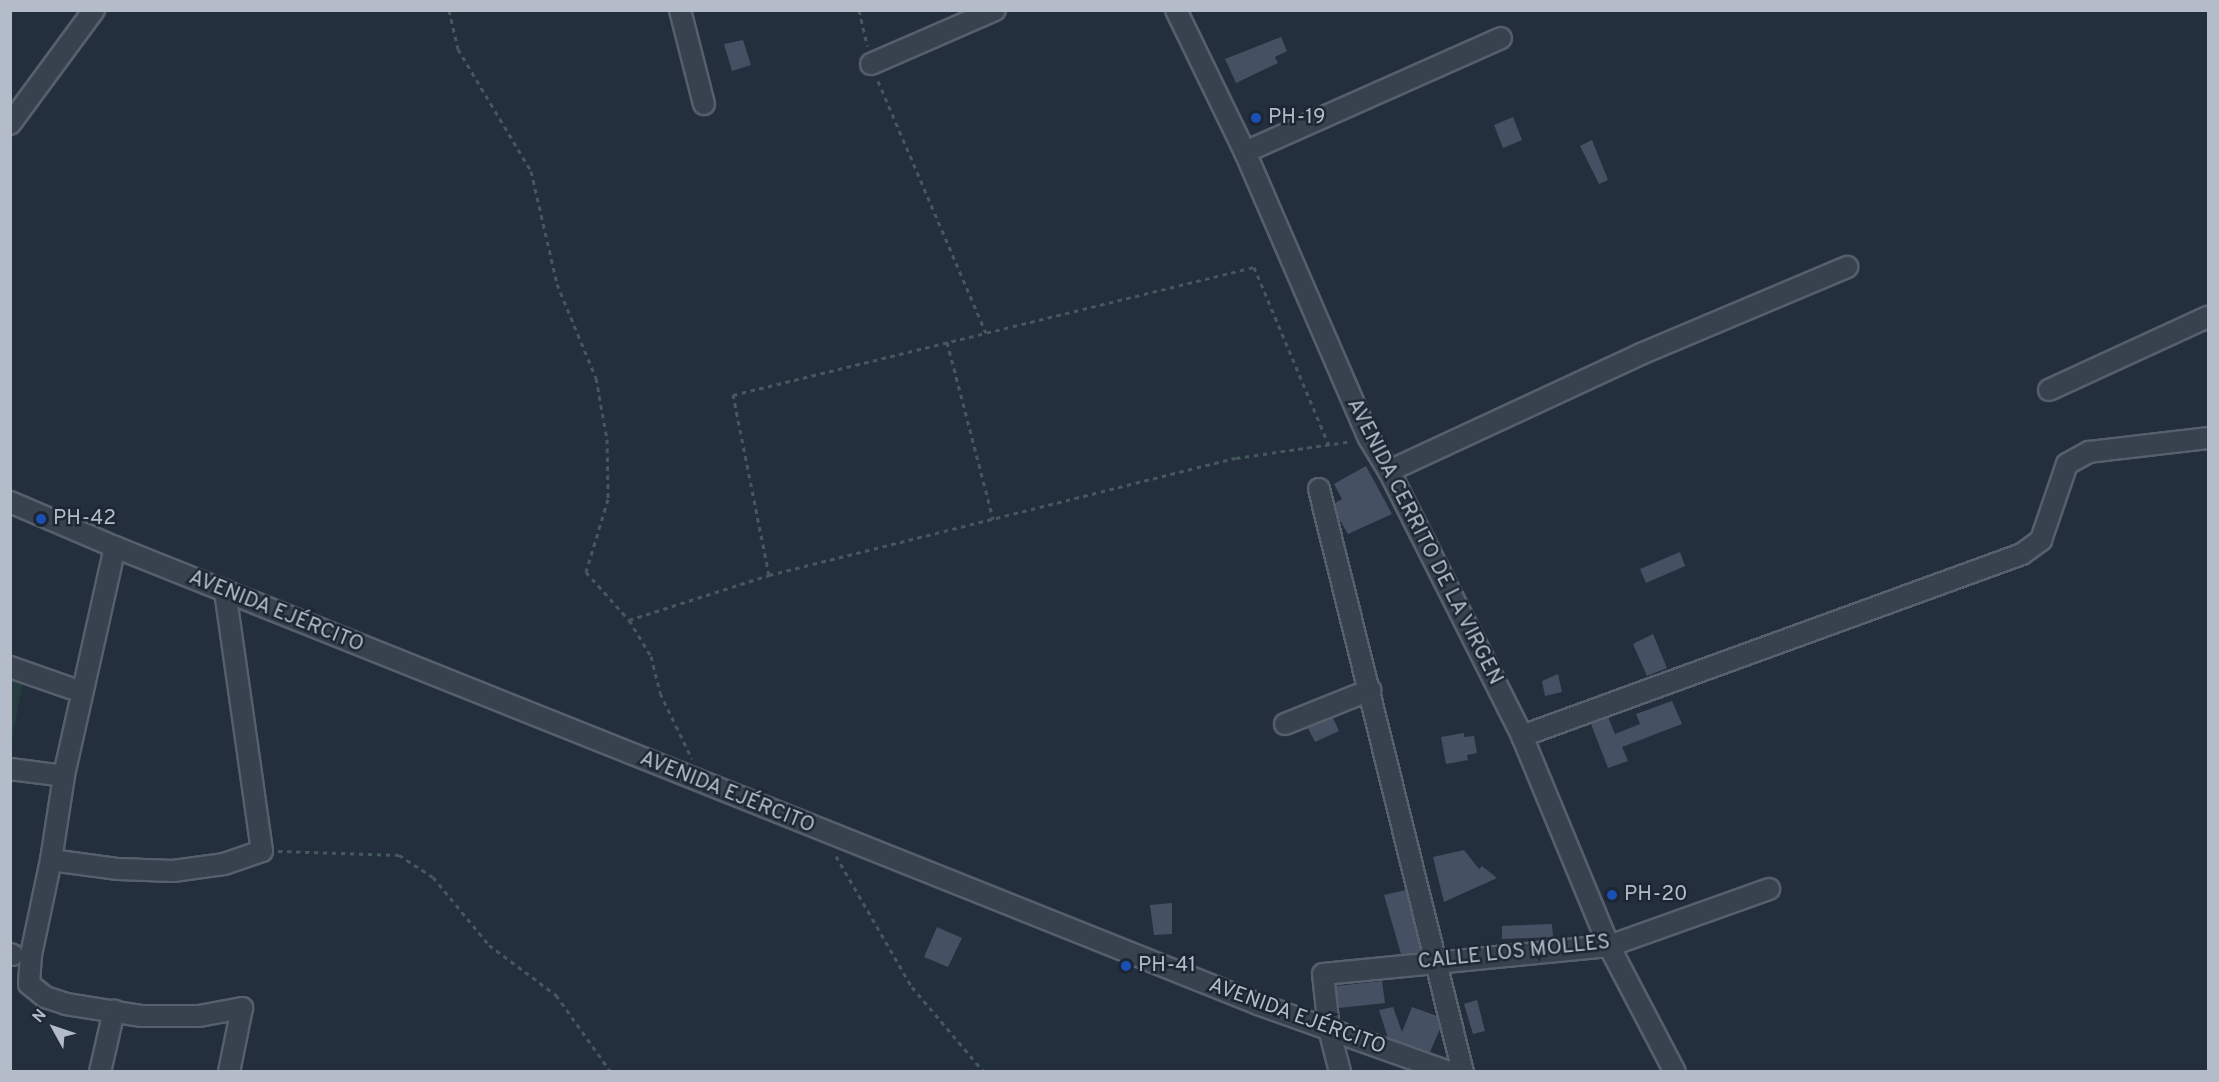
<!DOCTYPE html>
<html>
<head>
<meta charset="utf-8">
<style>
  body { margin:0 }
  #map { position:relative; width:2219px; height:1082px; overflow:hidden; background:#242f3e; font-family:Overpass,sans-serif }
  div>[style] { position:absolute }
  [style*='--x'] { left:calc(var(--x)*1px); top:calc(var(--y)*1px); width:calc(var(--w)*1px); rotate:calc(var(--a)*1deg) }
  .green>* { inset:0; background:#263c3f }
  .building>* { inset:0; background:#455162 }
  .path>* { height:3px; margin-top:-1.5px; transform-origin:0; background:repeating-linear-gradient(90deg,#44595c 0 4.5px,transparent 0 9px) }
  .roads { filter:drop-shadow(2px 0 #565f6c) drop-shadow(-2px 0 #565f6c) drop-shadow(0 2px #565f6c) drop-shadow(0 -2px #565f6c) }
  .minor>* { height:20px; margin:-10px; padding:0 10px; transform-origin:10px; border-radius:10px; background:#38414e }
  .dots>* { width:16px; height:16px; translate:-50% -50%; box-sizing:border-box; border:3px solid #1d2633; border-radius:50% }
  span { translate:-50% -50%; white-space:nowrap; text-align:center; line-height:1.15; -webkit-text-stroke:5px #1d2633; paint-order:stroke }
  .poi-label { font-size:21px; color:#b4bcc9 }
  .left { translate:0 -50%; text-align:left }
  .street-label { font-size:21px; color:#b4bcc9 }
  .frame { position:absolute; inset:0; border:12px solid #b4bcc9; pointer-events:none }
  .north { position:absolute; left:24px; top:998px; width:60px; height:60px; -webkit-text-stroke:4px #1d2633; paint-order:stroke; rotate:310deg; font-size:16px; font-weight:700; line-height:24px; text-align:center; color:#b4bcc9 }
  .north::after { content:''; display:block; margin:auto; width:21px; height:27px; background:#b4bcc9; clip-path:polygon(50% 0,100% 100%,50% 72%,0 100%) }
</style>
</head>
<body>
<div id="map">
  <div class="green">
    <div style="clip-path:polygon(11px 677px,23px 681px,11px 746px)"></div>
  </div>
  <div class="building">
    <div style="clip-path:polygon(1281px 37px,1287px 51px,1275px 57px,1278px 63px,1236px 83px,1225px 59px)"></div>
    <div style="clip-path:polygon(743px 40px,751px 65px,732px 71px,724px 44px)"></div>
    <div style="clip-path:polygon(1513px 117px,1522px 140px,1503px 148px,1494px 125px)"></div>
    <div style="clip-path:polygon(1592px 140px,1608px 180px,1599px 184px,1580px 146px)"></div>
    <div style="clip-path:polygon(1366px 466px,1392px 514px,1348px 534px,1338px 517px,1335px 503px,1342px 499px,1334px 484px)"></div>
    <div style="clip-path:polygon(1680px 552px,1685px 566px,1646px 583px,1640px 569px)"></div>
    <div style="clip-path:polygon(1653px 634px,1667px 668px,1647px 676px,1633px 644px)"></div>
    <div style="clip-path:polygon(1558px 674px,1562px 692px,1545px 696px,1542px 681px)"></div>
    <div style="clip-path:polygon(1672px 701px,1682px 724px,1622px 747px,1628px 761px,1608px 768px,1591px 724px,1608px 717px,1615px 734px,1640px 724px,1636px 714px)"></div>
    <div style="clip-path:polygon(1333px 718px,1339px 731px,1315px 742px,1308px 728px)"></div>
    <div style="clip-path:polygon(1464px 733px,1464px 737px,1474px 736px,1477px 753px,1467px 755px,1468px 760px,1446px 764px,1441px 737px)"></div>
    <div style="clip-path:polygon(1464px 850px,1479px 869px,1482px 866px,1497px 878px,1444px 902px,1433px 857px)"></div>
    <div style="clip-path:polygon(1406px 890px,1421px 952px,1401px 954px,1384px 895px)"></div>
    <div style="clip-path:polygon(1172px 903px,1172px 934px,1154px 935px,1150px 905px)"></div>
    <div style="clip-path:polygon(1552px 924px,1553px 937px,1502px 939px,1502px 926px)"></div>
    <div style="clip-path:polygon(937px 927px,962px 938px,948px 967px,924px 957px)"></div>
    <div style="clip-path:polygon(1382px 981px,1385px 1003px,1339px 1008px,1336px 986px)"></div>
    <div style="clip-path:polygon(1477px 1000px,1485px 1031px,1473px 1034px,1464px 1004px)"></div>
    <div style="clip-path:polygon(1393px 1007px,1402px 1032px,1412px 1007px,1437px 1016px,1440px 1029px,1430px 1052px,1388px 1038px,1379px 1010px)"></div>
  </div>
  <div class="path">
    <div style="--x:449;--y:10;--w:40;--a:77"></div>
    <div style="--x:458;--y:49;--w:142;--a:59.1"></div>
    <div style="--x:531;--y:171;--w:116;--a:77"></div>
    <div style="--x:557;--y:284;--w:102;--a:67.5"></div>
    <div style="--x:596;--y:378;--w:62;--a:79.8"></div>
    <div style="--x:607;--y:439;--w:60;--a:89"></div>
    <div style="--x:608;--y:499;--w:76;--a:106.8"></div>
    <div style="--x:586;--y:572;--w:64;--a:48.1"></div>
    <div style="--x:629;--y:620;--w:42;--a:58.6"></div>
    <div style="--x:651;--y:656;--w:38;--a:76"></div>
    <div style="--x:660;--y:693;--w:73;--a:64.1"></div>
    <div style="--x:859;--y:10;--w:37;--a:77"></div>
    <div style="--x:878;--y:81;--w:274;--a:66.8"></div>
    <div style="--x:947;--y:342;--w:183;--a:75.4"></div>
    <div style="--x:769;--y:575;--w:184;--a:-101.3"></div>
    <div style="--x:733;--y:395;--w:536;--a:-13.8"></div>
    <div style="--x:1254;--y:267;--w:193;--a:67.2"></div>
    <div style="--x:629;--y:620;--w:147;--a:-17.8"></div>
    <div style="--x:769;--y:575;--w:481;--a:-14.1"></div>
    <div style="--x:1236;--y:458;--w:117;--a:-8.3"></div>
    <div style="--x:278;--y:851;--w:121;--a:1.9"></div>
    <div style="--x:399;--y:855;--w:40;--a:32.9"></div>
    <div style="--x:433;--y:877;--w:88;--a:50.5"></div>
    <div style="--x:489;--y:945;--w:84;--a:36.7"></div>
    <div style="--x:556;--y:995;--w:95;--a:54.5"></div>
    <div style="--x:836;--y:856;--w:151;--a:59.9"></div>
    <div style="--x:912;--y:987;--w:111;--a:49.7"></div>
  </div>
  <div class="roads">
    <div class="minor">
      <div style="--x:680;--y:10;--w:97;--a:75.7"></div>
      <div style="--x:1176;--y:10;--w:158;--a:64.1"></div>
      <div style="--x:1245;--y:152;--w:312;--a:66.6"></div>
      <div style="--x:1369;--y:438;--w:39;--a:59"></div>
      <div style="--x:1389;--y:471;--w:297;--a:63.3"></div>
      <div style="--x:1522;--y:736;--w:227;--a:67.5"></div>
      <div style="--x:1609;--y:946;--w:142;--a:62.4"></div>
      <div style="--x:871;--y:64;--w:135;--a:-23.5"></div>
      <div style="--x:10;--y:124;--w:142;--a:-53.6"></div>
      <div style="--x:1245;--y:152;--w:280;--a:-24"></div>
      <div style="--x:2049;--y:390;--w:175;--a:-24.7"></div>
      <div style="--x:1389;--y:471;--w:278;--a:-24.9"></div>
      <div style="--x:1641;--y:354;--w:224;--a:-22.9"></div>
      <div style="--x:1319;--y:489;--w:601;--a:76.13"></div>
      <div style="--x:10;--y:502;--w:114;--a:23.2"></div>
      <div style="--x:115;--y:547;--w:1231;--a:21.79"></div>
      <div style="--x:1258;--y:1004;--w:203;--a:19.6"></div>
      <div style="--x:115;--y:547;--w:235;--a:102.6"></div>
      <div style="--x:64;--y:776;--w:85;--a:98.8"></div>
      <div style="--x:51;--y:860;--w:97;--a:101.9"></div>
      <div style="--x:31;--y:955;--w:29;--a:94"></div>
      <div style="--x:29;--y:984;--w:21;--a:39"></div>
      <div style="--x:45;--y:997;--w:22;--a:18"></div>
      <div style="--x:66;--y:1004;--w:77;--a:9"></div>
      <div style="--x:142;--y:1016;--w:57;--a:0"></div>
      <div style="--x:199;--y:1016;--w:44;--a:-10.5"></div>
      <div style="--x:242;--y:1008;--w:65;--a:101.5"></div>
      <div style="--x:10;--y:667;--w:64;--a:19.3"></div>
      <div style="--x:1285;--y:724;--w:92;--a:-21.8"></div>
      <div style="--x:1522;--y:736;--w:532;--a:-20"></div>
      <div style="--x:2022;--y:554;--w:24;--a:-36"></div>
      <div style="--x:2041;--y:540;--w:80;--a:-71.1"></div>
      <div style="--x:2067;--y:464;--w:25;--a:-29"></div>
      <div style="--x:2089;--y:452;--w:120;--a:-6.7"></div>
      <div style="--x:10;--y:769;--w:54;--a:7.4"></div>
      <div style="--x:51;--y:860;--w:68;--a:7.7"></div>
      <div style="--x:118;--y:869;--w:55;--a:2.1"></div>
      <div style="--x:173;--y:871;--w:51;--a:-7.8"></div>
      <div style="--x:224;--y:864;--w:40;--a:-18.9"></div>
      <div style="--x:262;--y:851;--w:263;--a:-98.1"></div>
      <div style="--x:10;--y:954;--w:3;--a:18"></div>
      <div style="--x:100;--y:1072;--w:63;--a:-77.1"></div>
      <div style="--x:1340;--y:1072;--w:44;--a:-104.3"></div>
      <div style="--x:1329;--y:1029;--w:55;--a:-96.2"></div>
      <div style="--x:1323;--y:974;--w:287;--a:-5.6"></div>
      <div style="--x:1609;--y:946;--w:170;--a:-19.6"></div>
    </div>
  </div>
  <div class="dots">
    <div style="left:1256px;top:118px;background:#1a4fb4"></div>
    <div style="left:41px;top:519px;background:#1a4fb4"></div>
    <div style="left:1612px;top:895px;background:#1a4fb4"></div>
    <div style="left:1126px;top:966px;background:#1a4fb4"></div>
  </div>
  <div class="poi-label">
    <span class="left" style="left:1268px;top:118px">PH-19</span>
    <span class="left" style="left:53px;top:519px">PH-42</span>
    <span class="left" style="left:1624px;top:895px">PH-20</span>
    <span class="left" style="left:1138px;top:966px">PH-41</span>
  </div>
  <div class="street-label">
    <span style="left:1424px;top:542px;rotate:63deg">AVENIDA CERRITO DE LA VIRGEN</span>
    <span style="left:276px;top:612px;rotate:22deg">AVENIDA EJÉRCITO</span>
    <span style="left:727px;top:793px;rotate:22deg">AVENIDA EJÉRCITO</span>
    <span style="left:1514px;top:953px;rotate:-6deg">CALLE LOS MOLLES</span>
    <span style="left:1297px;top:1017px;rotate:20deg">AVENIDA EJÉRCITO</span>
  </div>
  <div class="frame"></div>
  <div class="north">N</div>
</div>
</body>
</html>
